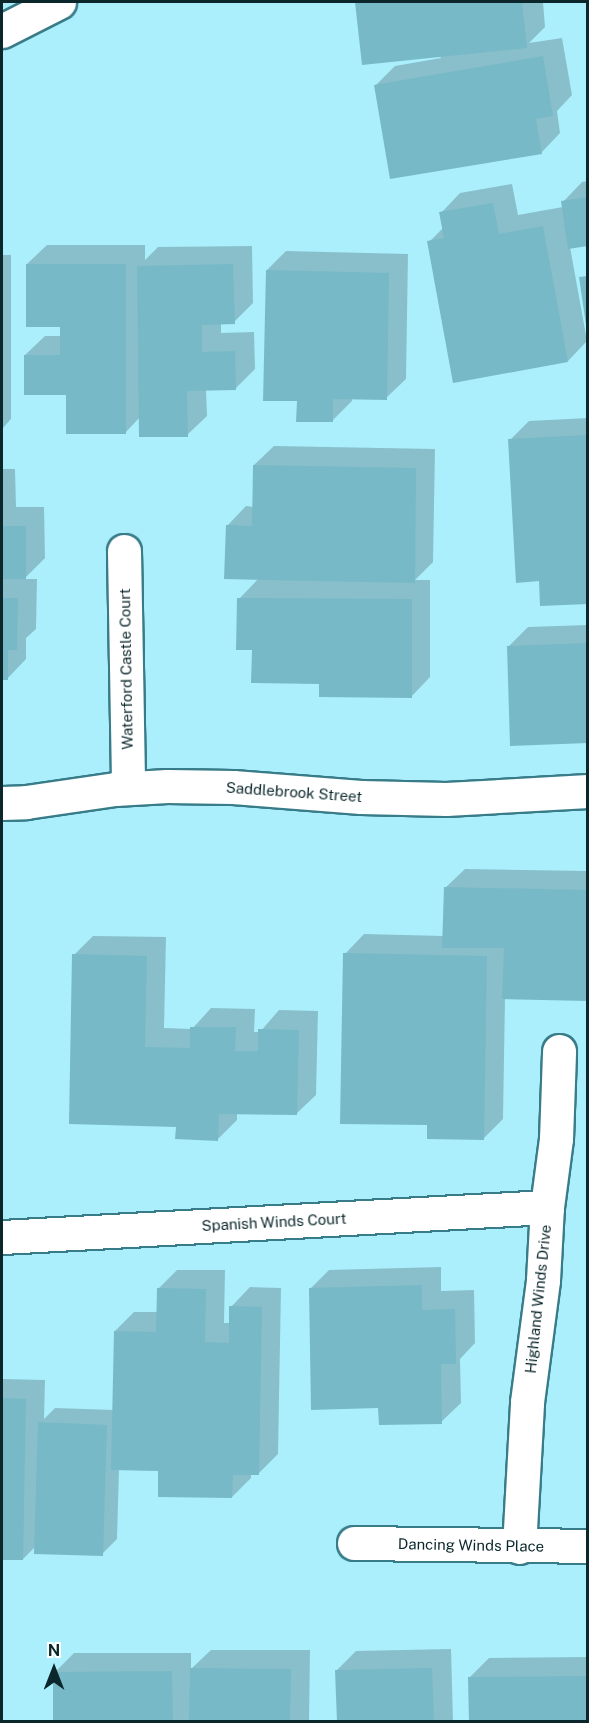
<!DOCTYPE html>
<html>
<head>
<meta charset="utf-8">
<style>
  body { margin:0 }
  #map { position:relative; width:589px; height:1723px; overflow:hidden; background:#abeffd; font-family:"Public Sans",sans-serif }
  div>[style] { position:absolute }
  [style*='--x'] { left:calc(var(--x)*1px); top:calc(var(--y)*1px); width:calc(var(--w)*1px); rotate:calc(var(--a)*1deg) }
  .shadow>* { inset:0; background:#0003 }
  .building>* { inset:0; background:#77b9c7 }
  .roads { filter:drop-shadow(2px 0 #397c89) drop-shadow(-2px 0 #397c89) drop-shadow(0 2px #397c89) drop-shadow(0 -2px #397c89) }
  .minor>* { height:33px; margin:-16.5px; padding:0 16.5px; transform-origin:16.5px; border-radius:16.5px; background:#fff }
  span { translate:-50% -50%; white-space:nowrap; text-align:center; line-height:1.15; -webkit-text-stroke:4.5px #fff; paint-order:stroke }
  .street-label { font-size:15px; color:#0b272c }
  .frame { position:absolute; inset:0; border:3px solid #0b272c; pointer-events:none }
  .north { position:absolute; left:24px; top:1639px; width:60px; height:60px; -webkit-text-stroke:4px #fff; paint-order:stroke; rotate:0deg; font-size:16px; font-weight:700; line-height:24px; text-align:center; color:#0b272c }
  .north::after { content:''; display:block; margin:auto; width:21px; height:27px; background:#0b272c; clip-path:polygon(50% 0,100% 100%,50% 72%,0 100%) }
</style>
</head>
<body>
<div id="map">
  <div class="shadow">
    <div style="clip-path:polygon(357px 2px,543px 2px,545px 27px,529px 43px,562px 38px,572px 95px,557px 111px,560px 133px,541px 153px,376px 85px,395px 66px,441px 58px,440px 56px,363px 64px)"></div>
    <div style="clip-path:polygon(588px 181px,588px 244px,570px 247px,587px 341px,568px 361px,429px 242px,444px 227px,441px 213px,460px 193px,512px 184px,518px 215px,563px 207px,563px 202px,582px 182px)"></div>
    <div style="clip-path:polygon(47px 245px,145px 245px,145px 260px,158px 247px,252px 246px,253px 303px,234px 322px,221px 323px,221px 333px,254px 332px,255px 369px,235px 389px,206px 389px,207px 416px,187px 435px,140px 417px,126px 432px,68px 393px,25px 355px,45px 336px,61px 336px,61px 325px,27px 264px)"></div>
    <div style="clip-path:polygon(286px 251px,408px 254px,406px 379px,386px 398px,352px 398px,352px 401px,332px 421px,299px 400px,267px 270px)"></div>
    <div style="clip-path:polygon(2px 255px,11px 255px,11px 419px,2px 429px)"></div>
    <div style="clip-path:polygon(588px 418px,588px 602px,540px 579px,510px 440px,529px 421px)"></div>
    <div style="clip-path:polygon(274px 446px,435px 449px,433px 562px,415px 580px,430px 580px,430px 677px,411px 697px,320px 682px,253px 648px,239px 599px,259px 578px,227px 526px,246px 506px,254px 507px,254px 465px)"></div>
    <div style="clip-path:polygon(2px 469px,15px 469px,16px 507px,44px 507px,45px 558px,24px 579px,37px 579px,36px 629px,26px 638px,26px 659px,7px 679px,2px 679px)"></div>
    <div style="clip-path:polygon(588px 625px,588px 741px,508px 647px,528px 627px)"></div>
    <div style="clip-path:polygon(465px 869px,588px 871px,588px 998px,505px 998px,503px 1119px,484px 1138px,429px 1124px,345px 954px,364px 934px,444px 936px,445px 888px)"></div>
    <div style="clip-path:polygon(93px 936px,166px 937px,164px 1028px,192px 1029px,211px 1008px,255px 1009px,254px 1032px,260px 1032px,279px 1010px,318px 1011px,316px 1095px,296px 1114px,237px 1113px,237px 1120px,218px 1139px,177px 1125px,74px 955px)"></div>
    <div style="clip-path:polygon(441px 1267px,441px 1291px,474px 1290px,475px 1343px,460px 1359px,461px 1403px,441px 1422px,380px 1407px,310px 1289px,329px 1270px)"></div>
    <div style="clip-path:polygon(177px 1270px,225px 1270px,224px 1323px,230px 1323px,231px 1307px,250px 1287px,281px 1288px,278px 1454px,258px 1474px,251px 1474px,251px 1478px,232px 1497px,160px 1469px,119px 1469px,117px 1539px,102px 1554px,36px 1546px,23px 1559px,2px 1558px,2px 1379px,45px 1380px,44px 1419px,55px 1408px,114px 1410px,115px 1331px,134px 1312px,158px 1312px,158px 1289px)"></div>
    <div style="clip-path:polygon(451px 1649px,453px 1722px,338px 1722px,337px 1670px,356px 1651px)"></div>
    <div style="clip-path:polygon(211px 1650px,310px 1650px,309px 1722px,55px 1722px,54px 1673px,74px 1653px,191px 1653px,191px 1669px)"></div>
    <div style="clip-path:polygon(588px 1657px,588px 1722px,470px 1677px,489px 1658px)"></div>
  </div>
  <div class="building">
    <div style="clip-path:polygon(355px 2px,522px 2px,527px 48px,362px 65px)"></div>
    <div style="clip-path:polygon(543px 56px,553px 116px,536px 119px,542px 154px,390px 179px,374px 85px)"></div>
    <div style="clip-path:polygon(588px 197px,588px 246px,568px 249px,561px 201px)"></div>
    <div style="clip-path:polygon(493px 203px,499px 234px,543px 226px,568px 362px,453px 383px,427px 241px,444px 238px,439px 212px)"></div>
    <div style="clip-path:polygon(26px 264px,126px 264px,126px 434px,66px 434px,66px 395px,24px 395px,24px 355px,60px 355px,60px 327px,26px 327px)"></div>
    <div style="clip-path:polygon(233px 264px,235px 324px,202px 325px,202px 352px,235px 351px,236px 390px,187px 391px,188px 437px,139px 437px,137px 266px)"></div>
    <div style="clip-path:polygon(266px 270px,389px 273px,387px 400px,333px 399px,333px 422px,296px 422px,297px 401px,263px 401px)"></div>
    <div style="clip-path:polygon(588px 276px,588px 325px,586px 325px,579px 277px)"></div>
    <div style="clip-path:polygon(588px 435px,588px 604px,540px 606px,539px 581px,516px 583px,508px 439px)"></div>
    <div style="clip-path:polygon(253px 465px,416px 468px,415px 583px,224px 579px,226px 525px,252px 526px)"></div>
    <div style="clip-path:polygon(2px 526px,26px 526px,26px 579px,2px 579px)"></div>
    <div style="clip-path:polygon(2px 598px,18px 598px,17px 650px,8px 650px,8px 680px,2px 680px)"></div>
    <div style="clip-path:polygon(237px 598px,412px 599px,412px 698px,319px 697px,319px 684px,251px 683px,252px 650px,236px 650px)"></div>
    <div style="clip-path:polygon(588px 643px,588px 743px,510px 746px,507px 646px)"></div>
    <div style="clip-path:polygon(444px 887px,588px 890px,587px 1001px,502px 999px,504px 948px,442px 948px)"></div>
    <div style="clip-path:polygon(343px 953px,487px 956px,484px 1140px,427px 1139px,427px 1125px,340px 1124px)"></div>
    <div style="clip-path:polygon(72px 954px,147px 956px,145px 1047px,190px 1048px,190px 1027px,236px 1027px,235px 1051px,258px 1051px,258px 1029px,299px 1030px,297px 1115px,219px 1114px,218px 1141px,175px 1139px,176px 1127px,69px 1124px)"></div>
    <div style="clip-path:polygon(422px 1285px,422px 1310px,455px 1309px,456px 1364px,441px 1364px,442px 1424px,379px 1425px,378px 1408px,311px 1410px,309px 1288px)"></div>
    <div style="clip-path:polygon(157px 1288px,206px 1289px,205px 1342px,229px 1343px,229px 1306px,262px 1307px,259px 1475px,233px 1475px,232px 1498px,158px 1497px,158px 1471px,111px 1470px,114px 1331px,156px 1332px)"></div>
    <div style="clip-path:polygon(2px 1398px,26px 1399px,23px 1560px,2px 1560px)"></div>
    <div style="clip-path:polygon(38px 1422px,107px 1425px,103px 1556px,34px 1554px)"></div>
    <div style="clip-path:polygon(190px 1668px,291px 1669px,290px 1722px,189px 1722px)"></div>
    <div style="clip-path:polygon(432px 1668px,434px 1722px,337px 1722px,335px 1670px)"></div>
    <div style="clip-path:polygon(172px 1671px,173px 1722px,53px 1722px,53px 1672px)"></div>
    <div style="clip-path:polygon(588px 1676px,588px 1722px,469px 1722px,468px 1677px)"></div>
  </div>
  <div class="roads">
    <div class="minor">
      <div style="--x:2;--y:31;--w:64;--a:-27"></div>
      <div style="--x:124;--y:551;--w:237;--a:89"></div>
      <div style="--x:2;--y:803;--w:24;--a:-2"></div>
      <div style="--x:26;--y:802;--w:90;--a:-8.3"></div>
      <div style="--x:115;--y:789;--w:52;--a:-3.3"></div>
      <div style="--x:167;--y:786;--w:66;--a:0.9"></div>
      <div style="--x:233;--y:787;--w:128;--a:4.5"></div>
      <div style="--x:361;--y:797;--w:85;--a:1.3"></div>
      <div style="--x:446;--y:799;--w:142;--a:-3.2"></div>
      <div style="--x:2;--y:1237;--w:546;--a:-3.15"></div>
      <div style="--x:354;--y:1543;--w:234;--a:0.7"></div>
      <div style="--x:519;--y:1547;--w:145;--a:-86.8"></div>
      <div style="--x:527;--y:1402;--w:123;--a:-82.5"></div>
      <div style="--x:543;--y:1280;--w:73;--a:-86.9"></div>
      <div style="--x:547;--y:1207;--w:69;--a:-82.5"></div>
      <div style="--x:556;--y:1139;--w:88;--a:-88"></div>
    </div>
  </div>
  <div class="street-label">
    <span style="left:126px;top:669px;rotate:-91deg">Waterford Castle Court</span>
    <span style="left:294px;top:792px;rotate:4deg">Saddlebrook Street</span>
    <span style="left:274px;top:1222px;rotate:-3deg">Spanish Winds Court</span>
    <span style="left:538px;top:1299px;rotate:-84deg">Highland Winds Drive</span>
    <span style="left:471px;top:1545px;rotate:1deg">Dancing Winds Place</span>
  </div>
  <div class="frame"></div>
  <div class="north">N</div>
</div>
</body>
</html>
